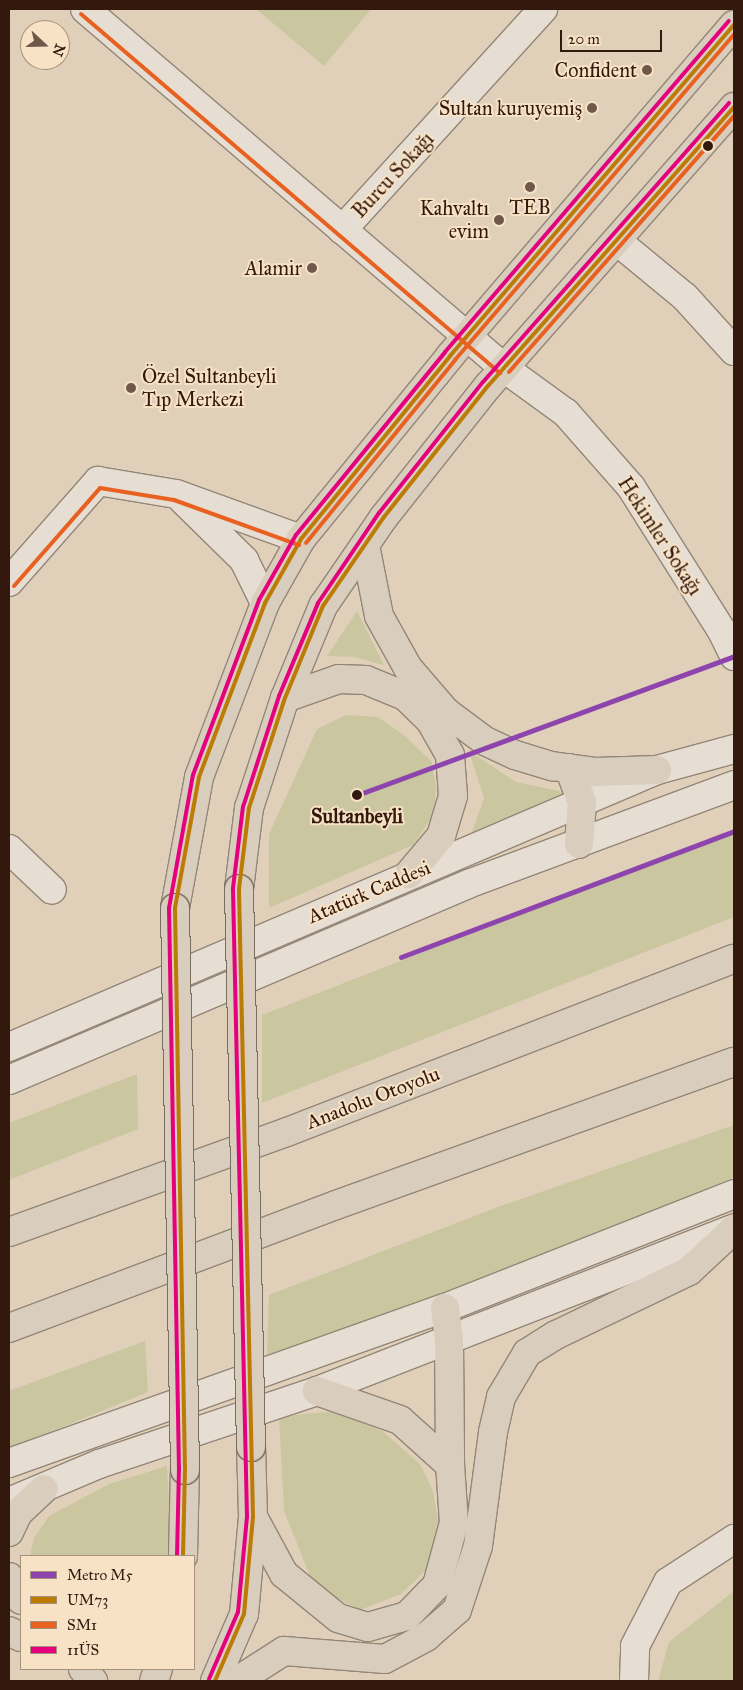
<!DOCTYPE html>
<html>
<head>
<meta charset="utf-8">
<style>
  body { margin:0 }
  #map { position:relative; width:743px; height:1690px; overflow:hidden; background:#e1d0b9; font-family:"IM FELL Great Primer",serif }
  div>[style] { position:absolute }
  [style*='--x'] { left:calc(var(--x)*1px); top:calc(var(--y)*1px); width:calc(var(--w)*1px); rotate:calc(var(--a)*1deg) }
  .green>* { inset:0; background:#c9c6a0 }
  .roads { filter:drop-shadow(1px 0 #938678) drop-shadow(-1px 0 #938678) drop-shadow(0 1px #938678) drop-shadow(0 -1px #938678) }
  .street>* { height:28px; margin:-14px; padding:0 14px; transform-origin:14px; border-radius:14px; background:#e6ded2 }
  .secondary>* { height:28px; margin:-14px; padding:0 14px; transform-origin:14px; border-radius:14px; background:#e6ded2 }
  .primary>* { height:28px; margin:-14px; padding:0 14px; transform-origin:14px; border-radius:14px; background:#d9cdbd }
  .highway>* { height:28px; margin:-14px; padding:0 14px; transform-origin:14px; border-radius:14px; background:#d9cdbd }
  .bridges { filter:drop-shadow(1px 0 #7a6e61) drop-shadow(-1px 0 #7a6e61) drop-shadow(0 1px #7a6e61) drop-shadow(0 -1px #7a6e61) }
  .primary-bridge>* { height:28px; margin:-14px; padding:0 14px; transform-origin:14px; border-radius:14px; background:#d9cdbd }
  .bus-1>* { height:4px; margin:-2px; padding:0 2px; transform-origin:2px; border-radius:2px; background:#bc7b04 }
  .bus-2>* { height:4px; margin:-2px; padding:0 2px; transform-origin:2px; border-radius:2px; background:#e86121 }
  .bus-3>* { height:4px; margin:-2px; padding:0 2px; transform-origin:2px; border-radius:2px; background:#e5007d }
  .metro-1>* { height:5px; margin:-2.5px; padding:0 2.5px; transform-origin:2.5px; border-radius:2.5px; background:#8e44ad }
  .dots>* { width:14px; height:14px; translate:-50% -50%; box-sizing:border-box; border:2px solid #f7e2c6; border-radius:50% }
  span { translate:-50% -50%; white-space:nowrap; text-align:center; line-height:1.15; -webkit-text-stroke:4px #f7e2c6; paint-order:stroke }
  .poi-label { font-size:20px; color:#32180d }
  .right { translate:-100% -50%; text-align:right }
  .left { translate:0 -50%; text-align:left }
  .street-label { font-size:20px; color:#32180d }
  .stop-label { font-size:20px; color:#32180d; font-weight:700 }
  .frame { position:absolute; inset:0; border:10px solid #32180d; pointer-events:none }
  .legend { position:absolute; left:20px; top:1555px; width:175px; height:115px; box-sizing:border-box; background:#f7e2c6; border:1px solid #a8917c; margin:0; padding:6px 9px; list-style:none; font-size:15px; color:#32180d }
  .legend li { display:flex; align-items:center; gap:10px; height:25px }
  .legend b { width:25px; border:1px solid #a8917c }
  .north { position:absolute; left:20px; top:20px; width:50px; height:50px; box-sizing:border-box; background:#f7e2c6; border:1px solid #a8917c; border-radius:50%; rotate:111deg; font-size:14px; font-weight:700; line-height:20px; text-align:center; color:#32180d }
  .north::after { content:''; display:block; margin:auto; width:18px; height:22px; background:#6f5849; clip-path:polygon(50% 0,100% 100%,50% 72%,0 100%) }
  .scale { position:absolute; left:560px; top:30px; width:102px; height:22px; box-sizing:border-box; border:2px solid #32180d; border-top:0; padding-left:6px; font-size:15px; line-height:18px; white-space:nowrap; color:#32180d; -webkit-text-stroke:4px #f7e2c6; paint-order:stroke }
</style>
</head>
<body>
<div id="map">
  <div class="green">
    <div style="clip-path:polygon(256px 9px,371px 9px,324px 66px)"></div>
    <div style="clip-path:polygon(357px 611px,384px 665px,354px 657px,327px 656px)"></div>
    <div style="clip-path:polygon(346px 715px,378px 717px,405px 736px,432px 762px,436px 788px,434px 814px,413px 845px,269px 908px,269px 834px,317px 729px)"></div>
    <div style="clip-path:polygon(469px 751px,516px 782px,568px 793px,470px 838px,484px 798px)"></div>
    <div style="clip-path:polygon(734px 831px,734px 917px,262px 1103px,262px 1015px)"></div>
    <div style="clip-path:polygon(137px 1074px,138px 1129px,9px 1180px,9px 1123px)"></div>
    <div style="clip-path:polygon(734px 1125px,734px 1177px,523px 1265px,267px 1355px,269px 1295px,498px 1207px)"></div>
    <div style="clip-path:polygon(145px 1341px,148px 1392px,9px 1449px,9px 1391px)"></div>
    <div style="clip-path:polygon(333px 1411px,382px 1431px,420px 1464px,433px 1491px,439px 1527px,428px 1568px,401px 1594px,360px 1610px,314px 1586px,284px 1511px,279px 1417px)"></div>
    <div style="clip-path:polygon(167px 1466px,172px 1556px,30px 1556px,34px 1538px,49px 1516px,109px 1484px)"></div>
    <div style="clip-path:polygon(734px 1591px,734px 1681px,658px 1681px,669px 1642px)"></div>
  </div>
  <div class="roads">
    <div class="street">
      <div style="--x:85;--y:9;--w:552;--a:40.59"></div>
      <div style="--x:504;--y:368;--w:77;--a:36"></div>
      <div style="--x:566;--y:413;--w:98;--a:48.7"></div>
      <div style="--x:631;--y:487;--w:170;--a:57.7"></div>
      <div style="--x:722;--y:631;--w:28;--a:64"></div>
      <div style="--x:342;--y:230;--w:299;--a:-47.7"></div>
      <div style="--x:617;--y:241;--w:88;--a:39.5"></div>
      <div style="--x:685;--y:297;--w:73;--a:47.8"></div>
      <div style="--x:183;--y:500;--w:86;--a:44.5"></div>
      <div style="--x:244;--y:560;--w:48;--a:64"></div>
      <div style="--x:9;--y:582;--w:135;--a:-48.6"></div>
      <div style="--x:98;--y:481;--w:79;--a:9.5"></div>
      <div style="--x:176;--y:494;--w:133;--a:19.8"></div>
      <div style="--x:9;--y:849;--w:59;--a:43.6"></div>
    </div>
    <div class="secondary">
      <div style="--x:9;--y:1047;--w:705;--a:-23.15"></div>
      <div style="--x:657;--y:770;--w:80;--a:-15.3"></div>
      <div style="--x:9;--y:1080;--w:499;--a:-23.1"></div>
      <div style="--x:468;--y:884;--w:284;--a:-20.4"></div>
      <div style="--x:9;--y:1463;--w:463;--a:-19.6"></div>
      <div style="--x:445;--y:1308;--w:311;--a:-21.5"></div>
      <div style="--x:9;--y:1502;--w:98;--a:-22.9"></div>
      <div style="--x:99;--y:1464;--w:230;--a:-18.5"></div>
      <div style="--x:317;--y:1391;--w:448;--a:-21.3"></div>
      <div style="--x:634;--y:1681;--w:35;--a:-88"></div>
      <div style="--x:635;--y:1646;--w:72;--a:-62.7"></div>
      <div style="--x:668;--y:1582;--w:79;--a:-33.1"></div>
    </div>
    <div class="primary">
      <div style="--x:365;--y:545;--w:72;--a:78.8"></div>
      <div style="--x:379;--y:616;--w:60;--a:60.9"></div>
      <div style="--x:408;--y:668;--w:58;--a:49.2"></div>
      <div style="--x:446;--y:712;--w:49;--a:36.6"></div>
      <div style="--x:485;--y:741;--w:33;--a:25"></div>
      <div style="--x:515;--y:755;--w:39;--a:17"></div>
      <div style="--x:552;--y:766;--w:43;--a:7.9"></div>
      <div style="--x:595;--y:772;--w:62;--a:-1.8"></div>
      <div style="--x:285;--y:698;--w:57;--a:-19.4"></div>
      <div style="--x:339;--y:679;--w:27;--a:2"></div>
      <div style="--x:366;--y:680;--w:42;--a:22.3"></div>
      <div style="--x:405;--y:696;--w:35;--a:44"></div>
      <div style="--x:430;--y:720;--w:40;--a:60.3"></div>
      <div style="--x:450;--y:755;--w:41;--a:85.8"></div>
      <div style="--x:453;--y:796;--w:42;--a:106.7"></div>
      <div style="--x:441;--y:836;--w:50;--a:130.1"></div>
      <div style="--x:569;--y:768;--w:36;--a:69"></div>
      <div style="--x:582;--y:802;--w:42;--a:94.1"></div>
      <div style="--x:239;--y:889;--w:82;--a:-83"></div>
      <div style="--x:249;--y:808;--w:116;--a:-71.9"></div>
      <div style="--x:285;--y:698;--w:100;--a:-67.6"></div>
      <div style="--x:323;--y:606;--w:108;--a:-55.6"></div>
      <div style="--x:384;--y:517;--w:167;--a:-51.6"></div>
      <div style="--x:488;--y:386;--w:372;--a:-48.6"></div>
      <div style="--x:175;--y:908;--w:133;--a:-79.6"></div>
      <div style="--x:199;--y:777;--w:186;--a:-69.2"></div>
      <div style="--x:265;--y:603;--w:73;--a:-60.6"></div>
      <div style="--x:301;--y:539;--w:236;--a:-50.8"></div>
      <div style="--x:450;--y:356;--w:436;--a:-49.4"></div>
      <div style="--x:445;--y:1308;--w:32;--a:83"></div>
      <div style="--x:449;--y:1340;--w:125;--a:89.5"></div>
      <div style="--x:253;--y:1517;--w:65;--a:61.5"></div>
      <div style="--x:284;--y:1574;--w:70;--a:39.2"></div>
      <div style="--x:338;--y:1618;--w:31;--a:17"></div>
      <div style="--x:368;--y:1627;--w:41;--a:-15.8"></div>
      <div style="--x:407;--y:1616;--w:43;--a:-45.9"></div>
      <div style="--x:437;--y:1585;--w:64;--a:-74.7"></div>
      <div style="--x:454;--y:1523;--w:58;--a:-93.9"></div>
      <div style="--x:450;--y:1465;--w:67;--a:-138"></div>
      <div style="--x:400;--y:1420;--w:88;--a:-160.7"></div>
      <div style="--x:9;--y:1532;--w:21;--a:-65"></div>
      <div style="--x:18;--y:1513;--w:35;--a:-43"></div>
      <div style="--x:183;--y:1556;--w:86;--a:-88.7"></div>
      <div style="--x:9;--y:1577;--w:26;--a:62"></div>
      <div style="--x:9;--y:1631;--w:13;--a:27"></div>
      <div style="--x:83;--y:1669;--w:16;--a:50"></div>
      <div style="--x:154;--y:1681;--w:13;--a:-72"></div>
      <div style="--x:215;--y:1681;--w:73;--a:-66.6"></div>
      <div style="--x:244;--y:1614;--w:97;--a:-84.7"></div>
      <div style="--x:253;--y:1517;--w:70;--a:-91.6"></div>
      <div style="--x:237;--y:1681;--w:56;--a:-32.6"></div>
      <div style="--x:284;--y:1651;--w:101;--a:4.5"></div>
      <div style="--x:385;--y:1659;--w:47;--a:-28.2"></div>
      <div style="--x:426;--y:1637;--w:41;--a:-41.1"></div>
      <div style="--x:457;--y:1610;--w:67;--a:-71.8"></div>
      <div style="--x:478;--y:1546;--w:115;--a:-82.5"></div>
      <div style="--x:493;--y:1432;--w:36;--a:-77"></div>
      <div style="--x:501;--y:1397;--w:51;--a:-59.4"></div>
      <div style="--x:527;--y:1353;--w:34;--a:-32"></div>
      <div style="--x:556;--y:1335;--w:148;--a:-25.7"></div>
      <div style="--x:689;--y:1271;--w:62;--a:-43"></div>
    </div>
    <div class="highway">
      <div style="--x:9;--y:1232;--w:295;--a:-19.8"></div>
      <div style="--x:287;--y:1132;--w:479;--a:-21.2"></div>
      <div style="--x:9;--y:1328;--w:349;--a:-20.6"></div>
      <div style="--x:336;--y:1205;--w:423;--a:-19.8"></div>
    </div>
  </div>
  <div class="bridges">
    <div class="primary-bridge">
      <div style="--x:239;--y:889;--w:558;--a:88.77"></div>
      <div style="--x:175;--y:908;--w:562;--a:88.98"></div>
    </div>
  </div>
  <div class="bus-1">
    <div style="--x:183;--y:1556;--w:86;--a:-88.7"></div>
    <div style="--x:185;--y:1470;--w:562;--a:-91.02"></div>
    <div style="--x:175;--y:908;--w:133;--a:-79.6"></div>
    <div style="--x:199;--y:777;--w:186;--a:-69.2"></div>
    <div style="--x:265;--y:603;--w:73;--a:-60.6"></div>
    <div style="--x:301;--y:539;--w:236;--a:-50.8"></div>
    <div style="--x:450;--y:356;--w:436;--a:-49.4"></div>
    <div style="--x:215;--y:1681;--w:73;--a:-66.6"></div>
    <div style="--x:244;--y:1614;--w:97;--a:-84.7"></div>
    <div style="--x:253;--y:1517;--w:628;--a:-91.28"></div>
    <div style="--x:239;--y:889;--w:82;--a:-83"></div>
    <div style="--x:249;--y:808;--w:116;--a:-71.9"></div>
    <div style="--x:285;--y:698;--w:100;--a:-67.6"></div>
    <div style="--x:323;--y:606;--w:108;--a:-55.6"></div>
    <div style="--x:384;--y:517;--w:167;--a:-51.6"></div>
    <div style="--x:488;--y:386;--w:372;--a:-48.6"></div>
  </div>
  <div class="bus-2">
    <div style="--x:81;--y:14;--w:552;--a:40.59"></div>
    <div style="--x:509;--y:372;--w:341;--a:-48.7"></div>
    <div style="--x:306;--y:543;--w:236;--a:-50.8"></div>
    <div style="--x:455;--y:360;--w:429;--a:-49.4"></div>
    <div style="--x:14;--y:586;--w:130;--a:-48.7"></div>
    <div style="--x:100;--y:488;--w:75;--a:9.2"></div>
    <div style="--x:174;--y:500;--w:133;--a:19.8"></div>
  </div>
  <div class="bus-3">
    <div style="--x:177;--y:1556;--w:86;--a:-88.7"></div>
    <div style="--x:179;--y:1470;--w:562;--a:-91.02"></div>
    <div style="--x:169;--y:908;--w:135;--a:-79.8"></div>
    <div style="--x:193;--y:775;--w:187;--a:-69.3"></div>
    <div style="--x:259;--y:600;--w:75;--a:-60.4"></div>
    <div style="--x:296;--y:535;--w:236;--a:-50.8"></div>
    <div style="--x:445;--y:352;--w:436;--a:-49.4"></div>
    <div style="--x:209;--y:1679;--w:73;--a:-66.6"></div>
    <div style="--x:238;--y:1612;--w:95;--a:-84.6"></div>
    <div style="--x:247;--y:1517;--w:629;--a:-91.28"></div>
    <div style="--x:233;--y:888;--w:82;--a:-83"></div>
    <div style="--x:243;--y:807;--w:117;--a:-72"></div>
    <div style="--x:279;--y:696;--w:101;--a:-67.2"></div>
    <div style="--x:318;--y:603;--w:109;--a:-55.9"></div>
    <div style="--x:379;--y:513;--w:167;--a:-51.6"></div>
    <div style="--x:483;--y:382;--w:372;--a:-48.6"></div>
  </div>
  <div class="metro-1">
    <div style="--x:357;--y:795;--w:402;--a:-20.2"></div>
    <div style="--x:401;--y:957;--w:356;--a:-20.7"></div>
  </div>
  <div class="dots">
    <div style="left:647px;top:70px;background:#6f5849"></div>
    <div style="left:592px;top:108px;background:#6f5849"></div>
    <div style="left:708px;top:146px;background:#32180d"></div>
    <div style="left:530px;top:187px;background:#6f5849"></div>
    <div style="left:499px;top:220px;background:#6f5849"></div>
    <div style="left:312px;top:268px;background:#6f5849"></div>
    <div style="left:131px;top:388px;background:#6f5849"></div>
    <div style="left:357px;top:795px;background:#32180d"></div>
  </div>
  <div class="poi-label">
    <span class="right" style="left:637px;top:70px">Confident</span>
    <span class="right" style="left:582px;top:108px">Sultan kuruyemiş</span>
    <span style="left:530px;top:207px">TEB</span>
    <span class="right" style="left:489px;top:220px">Kahvaltı<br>evim</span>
    <span class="right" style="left:302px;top:268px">Alamir</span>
    <span class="left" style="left:142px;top:388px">Özel Sultanbeyli<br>Tıp Merkezi</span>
  </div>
  <div class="street-label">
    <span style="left:393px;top:175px;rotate:-47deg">Burcu Sokağı</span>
    <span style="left:660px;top:536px;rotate:57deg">Hekimler Sokağı</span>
    <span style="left:369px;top:892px;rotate:-23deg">Atatürk Caddesi</span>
    <span style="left:373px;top:1098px;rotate:-21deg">Anadolu Otoyolu</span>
  </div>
  <div class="stop-label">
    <span style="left:357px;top:816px">Sultanbeyli</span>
  </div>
  <div class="frame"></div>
  <ul class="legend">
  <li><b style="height:6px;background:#8e44ad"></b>Metro M5</li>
  <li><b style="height:6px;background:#bc7b04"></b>UM73</li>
  <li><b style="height:6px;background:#e86121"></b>SM1</li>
  <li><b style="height:6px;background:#e5007d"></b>11ÜS</li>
  </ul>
  <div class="north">N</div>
  <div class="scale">20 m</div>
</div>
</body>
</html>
